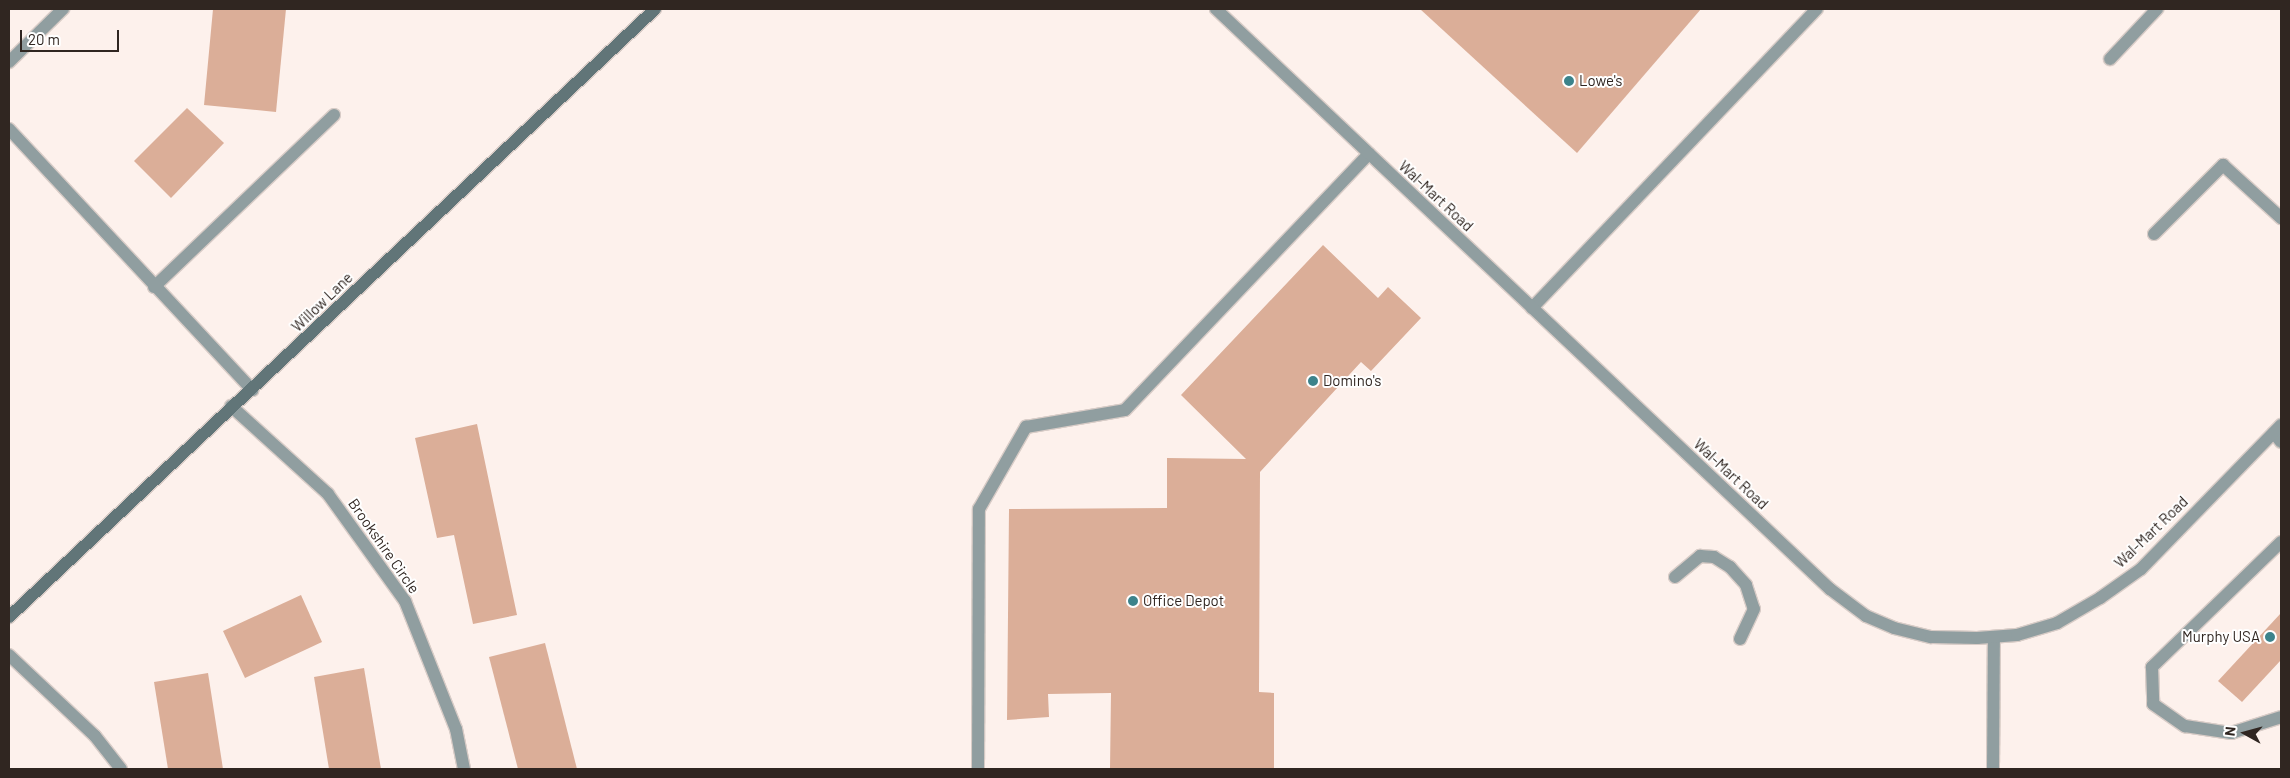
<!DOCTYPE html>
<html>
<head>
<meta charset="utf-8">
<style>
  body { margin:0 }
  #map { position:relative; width:2290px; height:778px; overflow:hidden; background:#fdf1ec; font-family:Barlow,sans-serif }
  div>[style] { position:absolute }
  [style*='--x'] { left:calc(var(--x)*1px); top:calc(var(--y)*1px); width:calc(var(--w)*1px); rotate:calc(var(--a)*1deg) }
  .building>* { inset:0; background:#dbae98 }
  .roads { filter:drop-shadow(1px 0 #d8ccc7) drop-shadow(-1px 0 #d8ccc7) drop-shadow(0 1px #d8ccc7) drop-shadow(0 -1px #d8ccc7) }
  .lane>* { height:12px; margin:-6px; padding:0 6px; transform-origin:6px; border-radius:6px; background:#909ea0 }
  .street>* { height:12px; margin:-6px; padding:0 6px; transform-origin:6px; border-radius:6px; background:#909ea0 }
  .secondary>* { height:12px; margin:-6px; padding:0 6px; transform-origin:6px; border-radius:6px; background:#617578 }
  .dots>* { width:14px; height:14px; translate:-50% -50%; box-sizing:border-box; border:2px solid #fff; border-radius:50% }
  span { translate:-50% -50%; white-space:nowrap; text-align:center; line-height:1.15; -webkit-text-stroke:4px #fff; paint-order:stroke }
  .poi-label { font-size:15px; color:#302621 }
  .left { translate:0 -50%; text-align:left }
  .right { translate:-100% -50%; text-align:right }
  .street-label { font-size:15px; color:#302621 }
  .frame { position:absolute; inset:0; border:10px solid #302621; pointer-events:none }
  .north { position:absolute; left:2220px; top:708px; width:50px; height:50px; -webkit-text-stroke:4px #fff; paint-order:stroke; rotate:277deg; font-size:14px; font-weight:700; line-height:20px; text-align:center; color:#302621 }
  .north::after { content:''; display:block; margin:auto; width:18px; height:22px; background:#302621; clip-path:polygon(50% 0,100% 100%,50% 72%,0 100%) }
  .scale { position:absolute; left:20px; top:30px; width:99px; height:22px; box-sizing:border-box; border:2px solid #302621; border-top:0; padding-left:6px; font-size:15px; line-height:18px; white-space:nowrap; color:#302621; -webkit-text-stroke:4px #fff; paint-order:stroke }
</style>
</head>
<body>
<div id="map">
  <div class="building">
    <div style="clip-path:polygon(213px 9px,286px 9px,276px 112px,204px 105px)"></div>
    <div style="clip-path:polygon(1420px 9px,1701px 9px,1577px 153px)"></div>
    <div style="clip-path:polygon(187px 108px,224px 143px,171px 198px,134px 161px)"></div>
    <div style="clip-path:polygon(1323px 245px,1378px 298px,1388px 287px,1421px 318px,1371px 371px,1361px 362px,1260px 472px,1259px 692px,1274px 693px,1274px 769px,1110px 769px,1111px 693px,1048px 694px,1049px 717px,1007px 720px,1009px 509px,1167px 508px,1167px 458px,1246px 459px,1181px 395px)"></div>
    <div style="clip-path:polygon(477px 424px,517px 615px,473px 624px,454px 535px,437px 538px,415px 438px)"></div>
    <div style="clip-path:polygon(301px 595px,322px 642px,245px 678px,223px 631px)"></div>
    <div style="clip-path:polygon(2281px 613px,2281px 660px,2242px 702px,2218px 681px)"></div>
    <div style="clip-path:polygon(545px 643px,577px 769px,518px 769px,489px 657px)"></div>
    <div style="clip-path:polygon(364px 668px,381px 769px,329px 769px,314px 677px)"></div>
    <div style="clip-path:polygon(208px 673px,223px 769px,168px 769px,154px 682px)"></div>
  </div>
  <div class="roads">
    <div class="lane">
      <div style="--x:2110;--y:59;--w:69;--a:-46.8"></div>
      <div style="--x:2154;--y:234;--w:98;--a:-45"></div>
      <div style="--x:2223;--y:165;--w:79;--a:42.4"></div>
      <div style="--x:154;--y:287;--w:249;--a:-43.7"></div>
      <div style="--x:1532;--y:308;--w:413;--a:-46.4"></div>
      <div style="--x:2274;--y:433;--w:11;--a:52"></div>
      <div style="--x:2281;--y:542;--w:180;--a:135.9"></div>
      <div style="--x:2152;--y:667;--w:37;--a:88"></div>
      <div style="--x:2153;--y:704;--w:39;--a:35"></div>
      <div style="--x:2185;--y:726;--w:47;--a:8.7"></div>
      <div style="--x:2231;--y:733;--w:52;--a:-17.7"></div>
      <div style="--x:1675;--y:577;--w:33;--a:-40"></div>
      <div style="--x:1700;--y:556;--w:14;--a:4"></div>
      <div style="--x:1714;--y:557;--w:19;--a:32"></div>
      <div style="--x:1730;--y:567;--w:24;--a:48"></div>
      <div style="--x:1746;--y:585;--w:25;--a:72"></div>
      <div style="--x:1754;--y:609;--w:33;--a:115"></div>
      <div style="--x:978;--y:769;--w:260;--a:-89.8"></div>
      <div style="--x:979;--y:509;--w:95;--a:-60.2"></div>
      <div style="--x:1026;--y:427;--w:100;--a:-9.7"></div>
      <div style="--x:1125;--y:410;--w:354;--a:-46.4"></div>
      <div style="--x:1993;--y:769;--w:132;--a:-89.6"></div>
    </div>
    <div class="street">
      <div style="--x:1216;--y:9;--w:845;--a:43.37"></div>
      <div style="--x:1830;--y:589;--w:45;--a:36.9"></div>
      <div style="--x:1866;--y:616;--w:30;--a:23"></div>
      <div style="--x:1894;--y:628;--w:38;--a:14"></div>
      <div style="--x:1931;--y:637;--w:46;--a:1.2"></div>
      <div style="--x:1977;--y:638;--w:40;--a:-4.3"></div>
      <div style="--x:2017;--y:635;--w:42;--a:-16.7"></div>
      <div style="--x:2057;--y:623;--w:50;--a:-30.2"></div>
      <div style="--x:2100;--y:598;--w:50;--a:-35.3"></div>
      <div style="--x:2141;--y:569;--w:201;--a:-45.8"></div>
      <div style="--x:9;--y:62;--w:76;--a:-44.5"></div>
      <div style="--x:9;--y:129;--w:357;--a:47"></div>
      <div style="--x:231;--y:406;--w:131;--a:42.2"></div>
      <div style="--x:328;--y:494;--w:132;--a:54.3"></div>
      <div style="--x:405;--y:601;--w:138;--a:68.3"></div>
      <div style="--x:456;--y:729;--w:41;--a:78.7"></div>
      <div style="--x:9;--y:655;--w:118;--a:43.3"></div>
      <div style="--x:95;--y:736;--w:42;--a:51.8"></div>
    </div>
    <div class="secondary">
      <div style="--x:9;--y:617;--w:887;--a:-43.26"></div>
    </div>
  </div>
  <div class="dots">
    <div style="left:1569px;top:81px;background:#3c838b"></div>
    <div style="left:1313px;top:381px;background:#3c838b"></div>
    <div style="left:1133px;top:601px;background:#3c838b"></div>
    <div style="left:2270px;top:637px;background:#3c838b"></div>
  </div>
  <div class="poi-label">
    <span class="left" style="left:1579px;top:81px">Lowe's</span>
    <span class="left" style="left:1323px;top:381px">Domino's</span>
    <span class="left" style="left:1143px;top:601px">Office Depot</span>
    <span class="right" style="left:2260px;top:637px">Murphy USA</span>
  </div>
  <div class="street-label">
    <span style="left:1436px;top:196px;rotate:43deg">Wal-Mart Road</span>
    <span style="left:322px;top:302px;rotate:-44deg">Willow Lane</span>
    <span style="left:1731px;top:474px;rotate:43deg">Wal-Mart Road</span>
    <span style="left:2151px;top:532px;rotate:-44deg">Wal-Mart Road</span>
    <span style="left:384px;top:546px;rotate:55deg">Brookshire Circle</span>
  </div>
  <div class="frame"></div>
  <div class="north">N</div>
  <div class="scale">20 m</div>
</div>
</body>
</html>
